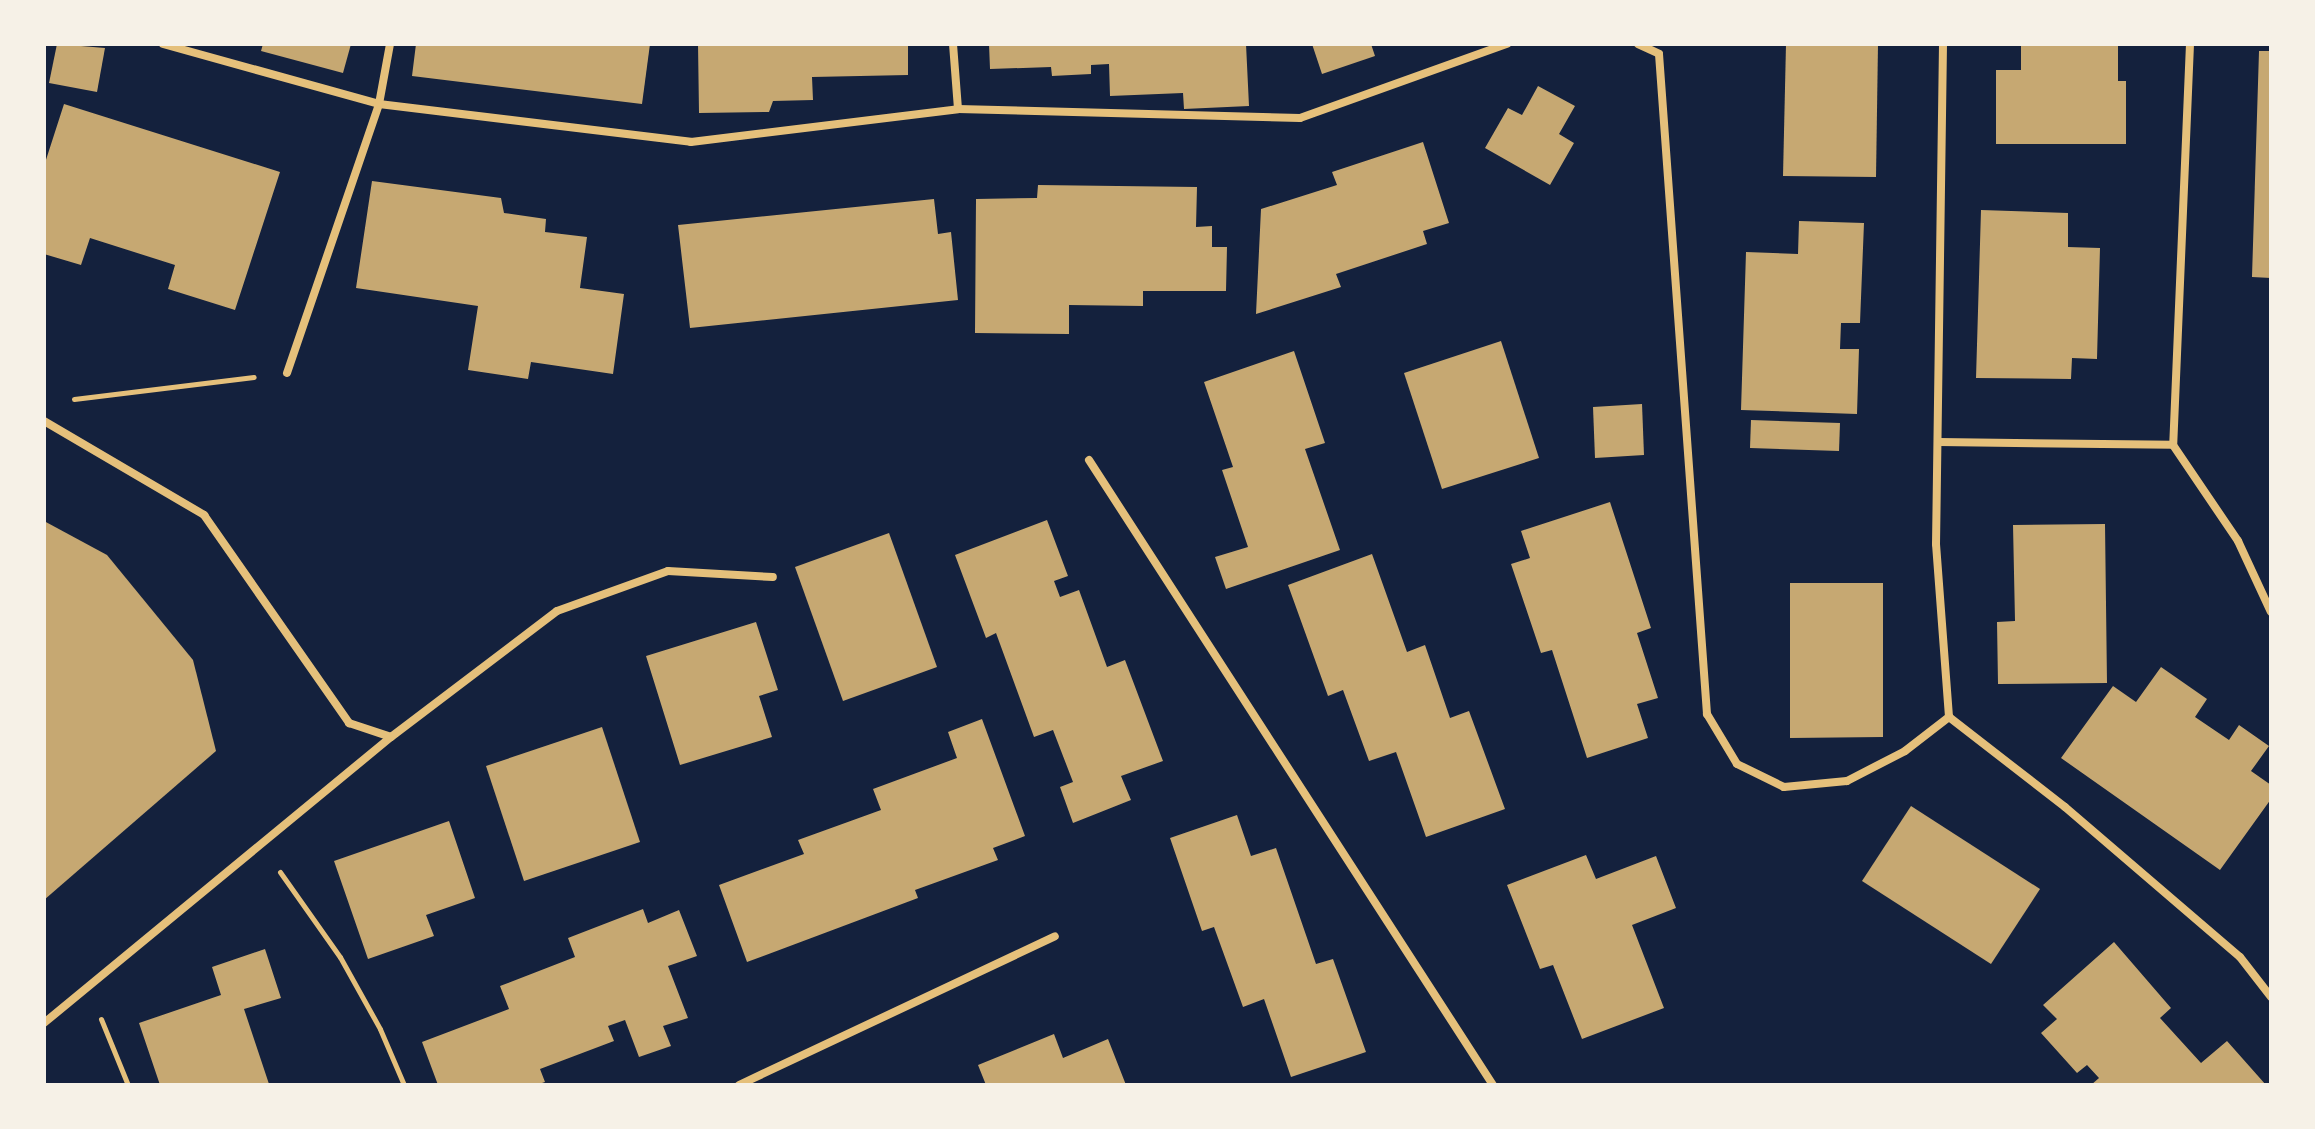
<!DOCTYPE html>
<html>
<head>
<meta charset="utf-8">
<style>
  body { margin:0 }
  #map { position:relative; width:2315px; height:1129px; overflow:hidden; background:#14213d; font-family:"PT Sans",sans-serif }
  div>[style] { position:absolute }
  [style*='--x'] { left:calc(var(--x)*1px); top:calc(var(--y)*1px); width:calc(var(--w)*1px); rotate:calc(var(--a)*1deg) }
  .building>* { inset:0; background:#c6a872 }
  .path>* { height:5px; margin:-2.5px; padding:0 2.5px; transform-origin:2.5px; border-radius:2.5px; background:#e5c07b }
  .minor>* { height:8px; margin:-4px; padding:0 4px; transform-origin:4px; border-radius:4px; background:#e5c07b }
  span { translate:-50% -50%; white-space:nowrap; text-align:center; line-height:1.15; -webkit-text-stroke:6px #f6f1e7; paint-order:stroke }
  .frame { position:absolute; inset:0; border:46px solid #f6f1e7; pointer-events:none }
</style>
</head>
<body>
<div id="map">
  <div class="building">
    <div style="clip-path:polygon(57px 44px,105px 48px,97px 92px,49px 83px)"></div>
    <div style="clip-path:polygon(263px 44px,351px 44px,343px 73px,261px 51px)"></div>
    <div style="clip-path:polygon(416px 44px,650px 44px,642px 104px,412px 76px)"></div>
    <div style="clip-path:polygon(698px 44px,908px 44px,908px 75px,812px 77px,813px 100px,773px 101px,769px 112px,699px 113px)"></div>
    <div style="clip-path:polygon(989px 44px,1246px 44px,1249px 106px,1184px 109px,1183px 93px,1110px 96px,1109px 64px,1091px 65px,1091px 74px,1052px 76px,1051px 67px,990px 69px)"></div>
    <div style="clip-path:polygon(1312px 44px,1371px 44px,1375px 56px,1322px 74px)"></div>
    <div style="clip-path:polygon(1786px 44px,1878px 44px,1876px 177px,1783px 176px)"></div>
    <div style="clip-path:polygon(2021px 44px,2118px 44px,2118px 81px,2126px 81px,2126px 144px,1996px 144px,1996px 70px,2021px 70px)"></div>
    <div style="clip-path:polygon(2259px 51px,2271px 51px,2271px 278px,2252px 277px)"></div>
    <div style="clip-path:polygon(1538px 86px,1575px 106px,1559px 134px,1574px 143px,1550px 185px,1485px 148px,1508px 108px,1522px 115px)"></div>
    <div style="clip-path:polygon(64px 104px,280px 172px,235px 310px,168px 289px,175px 265px,90px 238px,81px 265px,44px 254px,44px 166px)"></div>
    <div style="clip-path:polygon(1423px 142px,1449px 223px,1423px 231px,1427px 244px,1336px 274px,1341px 287px,1256px 314px,1261px 209px,1337px 185px,1332px 172px)"></div>
    <div style="clip-path:polygon(372px 181px,501px 198px,504px 213px,546px 219px,545px 232px,587px 237px,580px 288px,624px 294px,613px 374px,531px 362px,528px 379px,468px 370px,478px 306px,356px 288px)"></div>
    <div style="clip-path:polygon(1038px 185px,1197px 187px,1196px 227px,1212px 226px,1212px 247px,1227px 247px,1226px 291px,1143px 291px,1143px 306px,1069px 305px,1069px 334px,975px 333px,976px 199px,1037px 198px)"></div>
    <div style="clip-path:polygon(934px 199px,938px 234px,951px 232px,958px 300px,690px 328px,678px 225px)"></div>
    <div style="clip-path:polygon(1981px 210px,2068px 213px,2068px 247px,2100px 248px,2097px 359px,2072px 358px,2071px 379px,1976px 378px)"></div>
    <div style="clip-path:polygon(1799px 221px,1864px 223px,1860px 323px,1841px 323px,1840px 349px,1859px 349px,1857px 414px,1741px 410px,1746px 252px,1798px 254px)"></div>
    <div style="clip-path:polygon(1501px 341px,1539px 458px,1442px 489px,1404px 373px)"></div>
    <div style="clip-path:polygon(1294px 351px,1325px 443px,1305px 449px,1340px 550px,1226px 589px,1215px 557px,1248px 547px,1222px 470px,1233px 467px,1204px 382px)"></div>
    <div style="clip-path:polygon(1642px 404px,1644px 455px,1595px 458px,1593px 407px)"></div>
    <div style="clip-path:polygon(1751px 420px,1840px 423px,1839px 451px,1750px 448px)"></div>
    <div style="clip-path:polygon(1610px 502px,1651px 628px,1637px 633px,1658px 698px,1637px 704px,1648px 738px,1587px 758px,1552px 650px,1541px 653px,1511px 564px,1530px 558px,1521px 531px)"></div>
    <div style="clip-path:polygon(1047px 520px,1068px 576px,1054px 581px,1060px 597px,1079px 590px,1107px 667px,1125px 660px,1163px 761px,1121px 776px,1131px 800px,1073px 823px,1060px 787px,1073px 782px,1053px 730px,1034px 737px,996px 633px,986px 638px,955px 555px)"></div>
    <div style="clip-path:polygon(44px 521px,107px 555px,193px 660px,216px 751px,44px 900px)"></div>
    <div style="clip-path:polygon(2105px 524px,2107px 683px,1998px 684px,1997px 622px,2015px 621px,2013px 525px)"></div>
    <div style="clip-path:polygon(889px 533px,937px 667px,843px 701px,795px 567px)"></div>
    <div style="clip-path:polygon(1372px 554px,1407px 652px,1425px 645px,1450px 718px,1469px 711px,1505px 809px,1426px 837px,1396px 752px,1369px 761px,1343px 690px,1328px 696px,1288px 585px)"></div>
    <div style="clip-path:polygon(1790px 583px,1883px 583px,1883px 737px,1790px 738px)"></div>
    <div style="clip-path:polygon(756px 622px,778px 690px,759px 696px,772px 737px,680px 765px,646px 656px)"></div>
    <div style="clip-path:polygon(2161px 667px,2207px 699px,2195px 717px,2229px 740px,2239px 725px,2269px 746px,2251px 771px,2271px 785px,2271px 799px,2220px 870px,2061px 758px,2113px 686px,2136px 702px)"></div>
    <div style="clip-path:polygon(982px 719px,1025px 836px,993px 848px,998px 860px,915px 890px,918px 898px,747px 962px,719px 885px,804px 854px,798px 840px,881px 810px,873px 789px,957px 758px,948px 732px)"></div>
    <div style="clip-path:polygon(602px 727px,640px 842px,524px 881px,486px 766px)"></div>
    <div style="clip-path:polygon(1911px 806px,2040px 889px,1991px 964px,1862px 881px)"></div>
    <div style="clip-path:polygon(1237px 815px,1251px 856px,1276px 848px,1316px 964px,1333px 959px,1366px 1052px,1291px 1077px,1264px 999px,1243px 1007px,1214px 927px,1202px 931px,1170px 838px)"></div>
    <div style="clip-path:polygon(449px 821px,475px 898px,426px 915px,434px 936px,368px 959px,334px 861px)"></div>
    <div style="clip-path:polygon(1586px 855px,1596px 879px,1656px 856px,1676px 908px,1632px 925px,1664px 1008px,1582px 1039px,1553px 965px,1540px 969px,1507px 885px)"></div>
    <div style="clip-path:polygon(643px 909px,648px 923px,679px 910px,697px 956px,668px 966px,688px 1018px,663px 1026px,671px 1046px,639px 1057px,625px 1020px,608px 1026px,614px 1041px,540px 1069px,545px 1082px,536px 1085px,438px 1085px,422px 1042px,509px 1009px,500px 986px,575px 957px,568px 938px)"></div>
    <div style="clip-path:polygon(2114px 942px,2171px 1008px,2160px 1018px,2201px 1063px,2227px 1041px,2266px 1085px,2091px 1085px,2099px 1078px,2087px 1065px,2077px 1073px,2041px 1033px,2057px 1019px,2043px 1005px)"></div>
    <div style="clip-path:polygon(265px 949px,281px 998px,244px 1009px,269px 1084px,160px 1085px,139px 1023px,221px 995px,212px 967px)"></div>
    <div style="clip-path:polygon(1054px 1034px,1063px 1058px,1108px 1039px,1126px 1085px,986px 1085px,978px 1065px)"></div>
  </div>
  <div class="path">
    <div style="--x:74;--y:399;--w:181;--a:-7"></div>
    <div style="--x:280;--y:872;--w:104;--a:54.8"></div>
    <div style="--x:340;--y:957;--w:82;--a:60.9"></div>
    <div style="--x:380;--y:1029;--w:61;--a:66.8"></div>
    <div style="--x:101;--y:1019;--w:71;--a:67.8"></div>
  </div>
  <div class="minor">
    <div style="--x:163;--y:44;--w:224;--a:15.5"></div>
    <div style="--x:379;--y:104;--w:314;--a:6.9"></div>
    <div style="--x:691;--y:142;--w:269;--a:-7"></div>
    <div style="--x:958;--y:109;--w:342;--a:1.5"></div>
    <div style="--x:1300;--y:118;--w:220;--a:-19.7"></div>
    <div style="--x:953;--y:44;--w:65;--a:85.6"></div>
    <div style="--x:1638;--y:44;--w:23;--a:25"></div>
    <div style="--x:1659;--y:54;--w:662;--a:85.84"></div>
    <div style="--x:1707;--y:714;--w:58;--a:59"></div>
    <div style="--x:1737;--y:764;--w:52;--a:26.1"></div>
    <div style="--x:1784;--y:787;--w:63;--a:-5.4"></div>
    <div style="--x:1847;--y:781;--w:65;--a:-27.3"></div>
    <div style="--x:1905;--y:751;--w:56;--a:-37.7"></div>
    <div style="--x:1943;--y:44;--w:500;--a:90.8"></div>
    <div style="--x:1936;--y:544;--w:173;--a:85.7"></div>
    <div style="--x:1949;--y:717;--w:147;--a:37.8"></div>
    <div style="--x:2065;--y:807;--w:230;--a:40.6"></div>
    <div style="--x:2240;--y:957;--w:51;--a:52.2"></div>
    <div style="--x:2190;--y:44;--w:401;--a:92.4"></div>
    <div style="--x:2173;--y:445;--w:116;--a:55.9"></div>
    <div style="--x:2238;--y:541;--w:78;--a:65.1"></div>
    <div style="--x:287;--y:373;--w:284;--a:-71.1"></div>
    <div style="--x:379;--y:104;--w:61;--a:-79.6"></div>
    <div style="--x:44;--y:421;--w:186;--a:30.4"></div>
    <div style="--x:204;--y:515;--w:254;--a:55.1"></div>
    <div style="--x:349;--y:723;--w:44;--a:18.4"></div>
    <div style="--x:1939;--y:442;--w:234;--a:0.7"></div>
    <div style="--x:1089;--y:460;--w:744;--a:57.12"></div>
    <div style="--x:44;--y:1023;--w:450;--a:-39.5"></div>
    <div style="--x:391;--y:737;--w:208;--a:-37.2"></div>
    <div style="--x:557;--y:611;--w:118;--a:-19.8"></div>
    <div style="--x:668;--y:571;--w:105;--a:3.3"></div>
    <div style="--x:739;--y:1085;--w:349;--a:-25.2"></div>
  </div>
  <div class="frame"></div>
</div>
</body>
</html>
